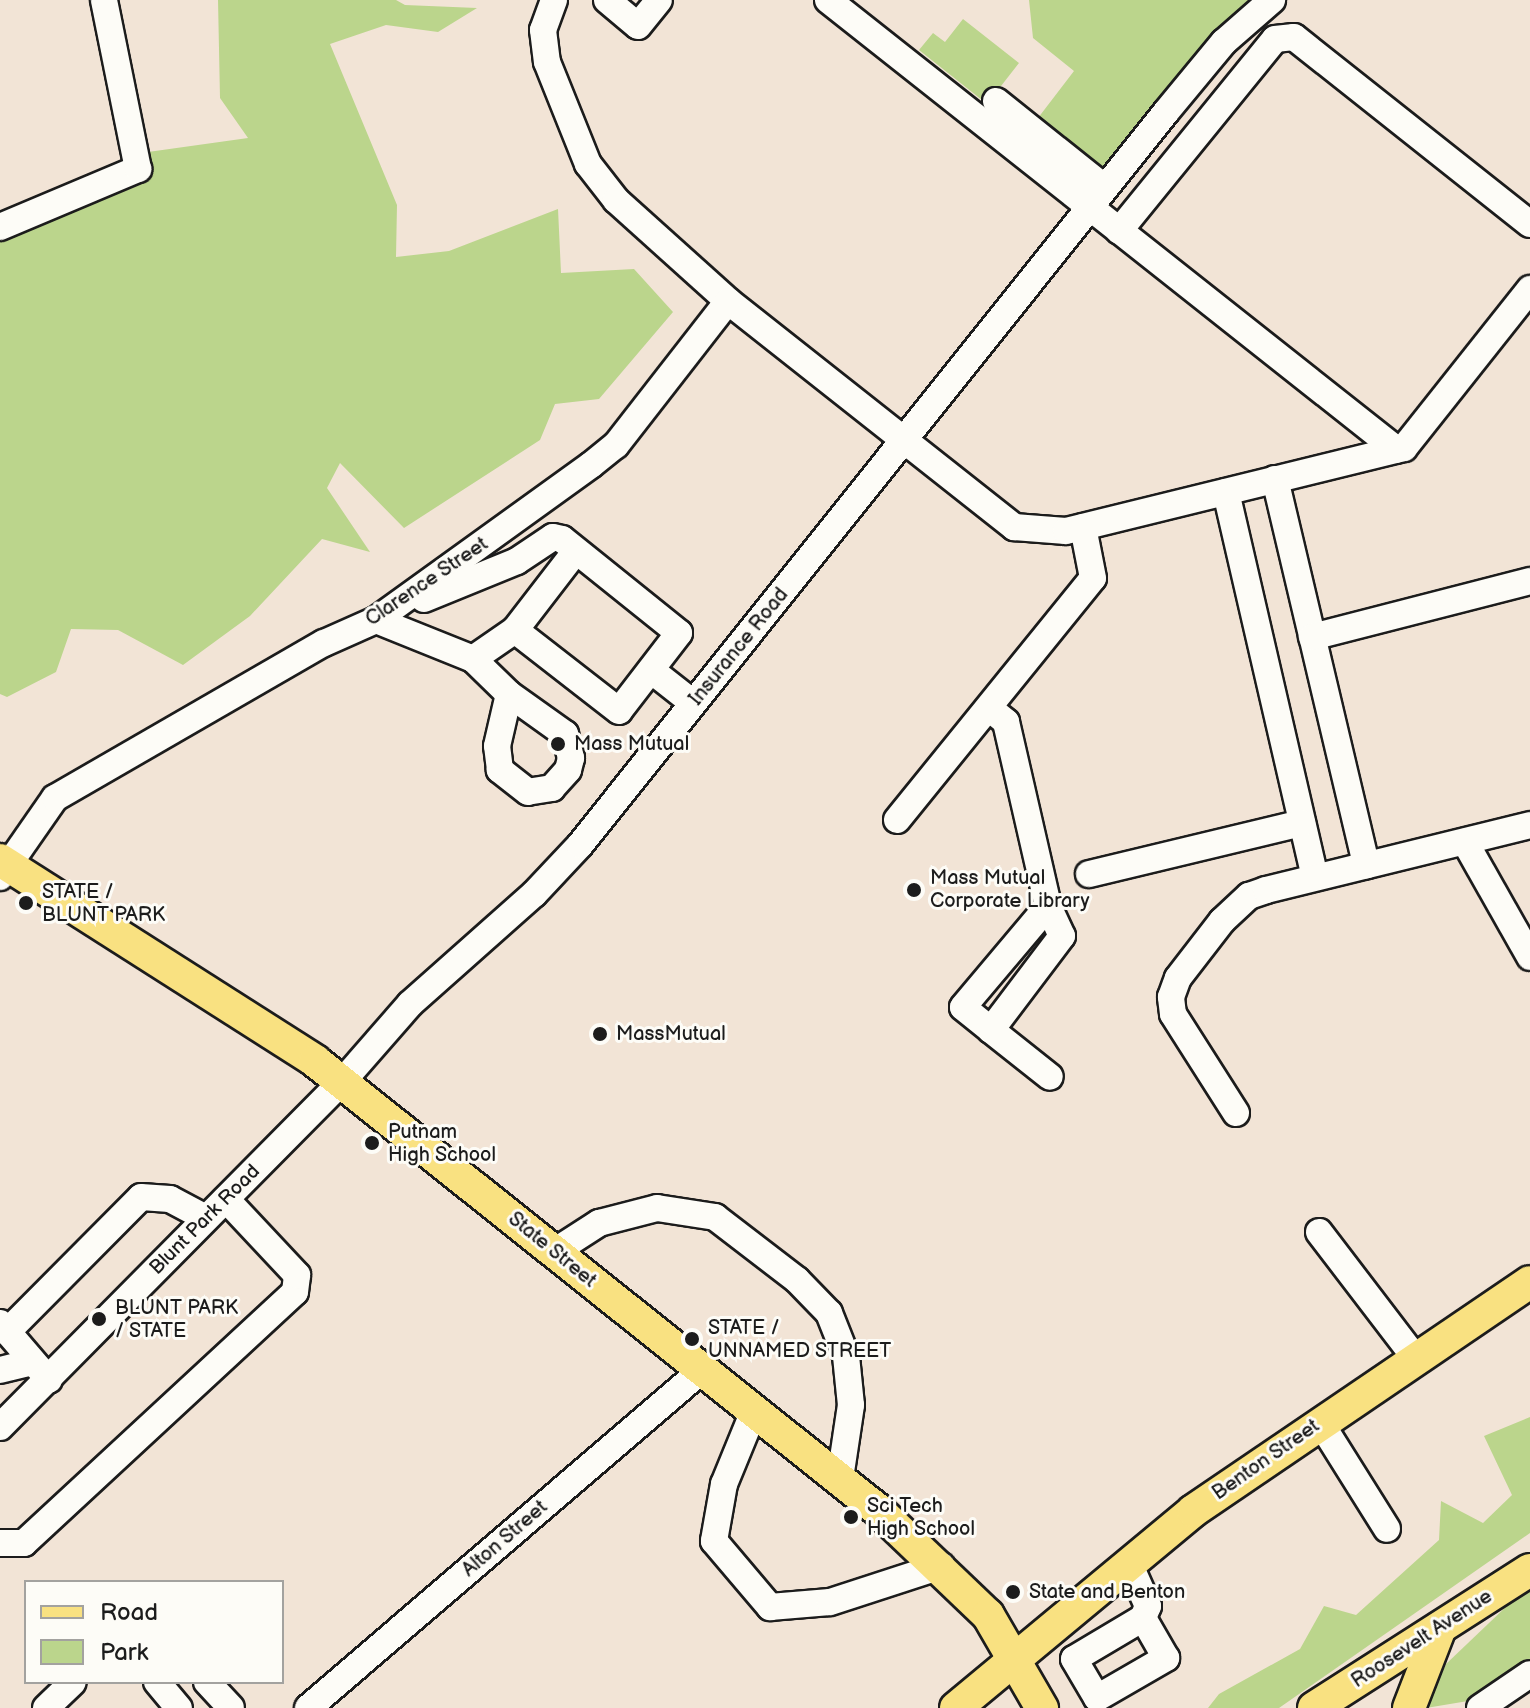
<!DOCTYPE html>
<html>
<head>
<meta charset="utf-8">
<style>
  body { margin:0 }
  #map { position:relative; width:1530px; height:1708px; overflow:hidden; background:#f2e4d6; font-family:"Balsamiq Sans",sans-serif }
  div>[style] { position:absolute }
  [style*='--x'] { left:calc(var(--x)*1px); top:calc(var(--y)*1px); width:calc(var(--w)*1px); rotate:calc(var(--a)*1deg) }
  .green>* { inset:0; background:#bbd58c }
  .roads { filter:drop-shadow(2px 0 #1c1c1c) drop-shadow(-2px 0 #1c1c1c) drop-shadow(0 2px #1c1c1c) drop-shadow(0 -2px #1c1c1c) }
  .minor>* { height:26px; margin:-13px; padding:0 13px; transform-origin:13px; border-radius:13px; background:#fdfcf7 }
  .major>* { height:32px; margin:-16px; padding:0 16px; transform-origin:16px; border-radius:16px; background:#f9e181 }
  .dots>* { width:22px; height:22px; translate:-50% -50%; box-sizing:border-box; border:4px solid #fdfcf7; border-radius:50% }
  span { translate:-50% -50%; white-space:nowrap; text-align:center; line-height:1.15; -webkit-text-stroke:6px #fdfcf7; paint-order:stroke }
  .street-label { font-size:20px; color:#1c1c1c }
  .poi-label { font-size:20px; color:#1c1c1c }
  .left { translate:0 -50%; text-align:left }
  .legend { position:absolute; left:24px; top:1580px; width:260px; height:104px; box-sizing:border-box; background:#fdfcf7; border:2px solid #a3a29f; margin:0; padding:10px 14px; list-style:none; font-size:24px; color:#1c1c1c }
  .legend li { display:flex; align-items:center; gap:16px; height:40px }
  .legend b { width:40px; border:2px solid #a3a29f }
</style>
</head>
<body>
<div id="map">
  <div class="green">
    <div style="clip-path:polygon(218px 0,396px 0,405px 5px,477px 8px,438px 32px,386px 25px,330px 44px,397px 205px,396px 257px,449px 251px,558px 209px,561px 273px,634px 269px,673px 312px,599px 399px,555px 404px,540px 440px,404px 528px,340px 463px,327px 488px,370px 552px,322px 539px,250px 616px,183px 665px,118px 630px,71px 629px,56px 672px,7px 697px,0 694px,0 242px,139px 185px,152px 174px,148px 152px,248px 138px,220px 98px)"></div>
    <div style="clip-path:polygon(1029px 0,1249px 0,1212px 36px,1109px 164px,1099px 169px,1038px 118px,1074px 71px,1033px 38px)"></div>
    <div style="clip-path:polygon(963px 19px,1019px 63px,987px 104px,919px 50px,933px 33px,945px 42px)"></div>
    <div style="clip-path:polygon(1530px 1417px,1530px 1533px,1279px 1708px,1208px 1708px,1219px 1694px,1300px 1649px,1324px 1606px,1356px 1615px,1439px 1540px,1441px 1501px,1483px 1523px,1512px 1495px,1484px 1436px)"></div>
    <div style="clip-path:polygon(1530px 1584px,1530px 1664px,1480px 1699px,1426px 1708px,1446px 1664px)"></div>
  </div>
  <div class="roads">
    <div class="minor">
      <div style="--x:554;--y:0;--w:32;--a:110"></div>
      <div style="--x:543;--y:30;--w:32;--a:83"></div>
      <div style="--x:547;--y:62;--w:110;--a:68.1"></div>
      <div style="--x:588;--y:164;--w:46;--a:52.1"></div>
      <div style="--x:616;--y:200;--w:151;--a:42"></div>
      <div style="--x:728;--y:301;--w:365;--a:38.3"></div>
      <div style="--x:1014;--y:527;--w:52;--a:4.4"></div>
      <div style="--x:1066;--y:531;--w:348;--a:-13.8"></div>
      <div style="--x:1404;--y:448;--w:203;--a:-51.6"></div>
      <div style="--x:607;--y:0;--w:40;--a:40"></div>
      <div style="--x:638;--y:26;--w:33;--a:-51"></div>
      <div style="--x:828;--y:0;--w:725;--a:38.34"></div>
      <div style="--x:996;--y:101;--w:139;--a:38.6"></div>
      <div style="--x:0;--y:227;--w:150;--a:-22.8"></div>
      <div style="--x:138;--y:169;--w:172;--a:-101.4"></div>
      <div style="--x:1119;--y:231;--w:247;--a:-50.9"></div>
      <div style="--x:1275;--y:39;--w:19;--a:-6"></div>
      <div style="--x:1294;--y:37;--w:301;--a:38.4"></div>
      <div style="--x:1275;--y:479;--w:397;--a:76.7"></div>
      <div style="--x:1226;--y:492;--w:395;--a:77"></div>
      <div style="--x:424;--y:599;--w:100;--a:-22.2"></div>
      <div style="--x:517;--y:561;--w:43;--a:-33.7"></div>
      <div style="--x:553;--y:537;--w:9;--a:13"></div>
      <div style="--x:562;--y:539;--w:150;--a:38.8"></div>
      <div style="--x:679;--y:633;--w:98;--a:127.6"></div>
      <div style="--x:619;--y:711;--w:132;--a:-142.1"></div>
      <div style="--x:515;--y:630;--w:98;--a:-52.4"></div>
      <div style="--x:376;--y:620;--w:105;--a:21.9"></div>
      <div style="--x:473;--y:659;--w:50;--a:44.2"></div>
      <div style="--x:1312;--y:637;--w:225;--a:-14.4"></div>
      <div style="--x:473;--y:659;--w:51;--a:-34.6"></div>
      <div style="--x:651;--y:670;--w:53;--a:38.2"></div>
      <div style="--x:509;--y:694;--w:69;--a:35.5"></div>
      <div style="--x:565;--y:734;--w:25;--a:76"></div>
      <div style="--x:571;--y:758;--w:12;--a:104"></div>
      <div style="--x:568;--y:770;--w:24;--a:132"></div>
      <div style="--x:552;--y:788;--w:24;--a:171"></div>
      <div style="--x:528;--y:792;--w:36;--a:-142"></div>
      <div style="--x:500;--y:770;--w:24;--a:-97"></div>
      <div style="--x:497;--y:746;--w:53;--a:-77"></div>
      <div style="--x:989;--y:708;--w:22;--a:39"></div>
      <div style="--x:1006;--y:722;--w:189;--a:77.1"></div>
      <div style="--x:1048;--y:906;--w:33;--a:65"></div>
      <div style="--x:1062;--y:936;--w:118;--a:127.1"></div>
      <div style="--x:991;--y:1030;--w:36;--a:-141"></div>
      <div style="--x:963;--y:1007;--w:132;--a:-49.9"></div>
      <div style="--x:897;--y:820;--w:311;--a:-51"></div>
      <div style="--x:1093;--y:578;--w:52;--a:-101.1"></div>
      <div style="--x:1465;--y:842;--w:132;--a:60.5"></div>
      <div style="--x:1089;--y:874;--w:219;--a:-13.5"></div>
      <div style="--x:0;--y:877;--w:96;--a:-55.2"></div>
      <div style="--x:55;--y:798;--w:310;--a:-30"></div>
      <div style="--x:324;--y:643;--w:57;--a:-23.9"></div>
      <div style="--x:376;--y:620;--w:265;--a:-35.8"></div>
      <div style="--x:591;--y:465;--w:32;--a:-39"></div>
      <div style="--x:616;--y:445;--w:182;--a:-52.1"></div>
      <div style="--x:991;--y:1030;--w:75;--a:38.5"></div>
      <div style="--x:1236;--y:1113;--w:117;--a:-122.5"></div>
      <div style="--x:1173;--y:1014;--w:17;--a:-97"></div>
      <div style="--x:1171;--y:997;--w:20;--a:-70"></div>
      <div style="--x:1178;--y:978;--w:72;--a:-52.3"></div>
      <div style="--x:1222;--y:921;--w:37;--a:-43"></div>
      <div style="--x:1249;--y:896;--w:18;--a:-19"></div>
      <div style="--x:1266;--y:890;--w:272;--a:-13.8"></div>
      <div style="--x:1319;--y:1232;--w:160;--a:52.6"></div>
      <div style="--x:554;--y:1252;--w:54;--a:-32.8"></div>
      <div style="--x:599;--y:1223;--w:60;--a:-14.5"></div>
      <div style="--x:657;--y:1208;--w:59;--a:8.8"></div>
      <div style="--x:715;--y:1217;--w:103;--a:37.5"></div>
      <div style="--x:797;--y:1280;--w:46;--a:45.9"></div>
      <div style="--x:829;--y:1313;--w:46;--a:68.4"></div>
      <div style="--x:846;--y:1356;--w:49;--a:84.2"></div>
      <div style="--x:851;--y:1405;--w:75;--a:98.5"></div>
      <div style="--x:0;--y:1323;--w:75;--a:49.3"></div>
      <div style="--x:7;--y:1332;--w:190;--a:-45.2"></div>
      <div style="--x:141;--y:1197;--w:29;--a:4"></div>
      <div style="--x:170;--y:1199;--w:40;--a:28"></div>
      <div style="--x:0;--y:1370;--w:33;--a:-14"></div>
      <div style="--x:754;--y:1411;--w:79;--a:112.3"></div>
      <div style="--x:724;--y:1484;--w:58;--a:100"></div>
      <div style="--x:714;--y:1541;--w:87;--a:49.7"></div>
      <div style="--x:770;--y:1607;--w:60;--a:-4.8"></div>
      <div style="--x:830;--y:1602;--w:117;--a:-18"></div>
      <div style="--x:1320;--y:1422;--w:126;--a:57.9"></div>
      <div style="--x:0;--y:1427;--w:486;--a:-45.3"></div>
      <div style="--x:342;--y:1082;--w:103;--a:-48.9"></div>
      <div style="--x:410;--y:1004;--w:166;--a:-41.6"></div>
      <div style="--x:534;--y:894;--w:67;--a:-46.8"></div>
      <div style="--x:580;--y:845;--w:938;--a:-51.36"></div>
      <div style="--x:1166;--y:112;--w:91;--a:-50.4"></div>
      <div style="--x:1224;--y:42;--w:64;--a:-41.2"></div>
      <div style="--x:0;--y:1543;--w:24;--a:0"></div>
      <div style="--x:24;--y:1543;--w:369;--a:-42.8"></div>
      <div style="--x:295;--y:1292;--w:17;--a:-83"></div>
      <div style="--x:297;--y:1275;--w:104;--a:-133.1"></div>
      <div style="--x:1129;--y:1563;--w:47;--a:66.2"></div>
      <div style="--x:1148;--y:1606;--w:13;--a:113"></div>
      <div style="--x:1143;--y:1618;--w:80;--a:149.3"></div>
      <div style="--x:1074;--y:1659;--w:45;--a:59.5"></div>
      <div style="--x:1097;--y:1698;--w:80;--a:-30.1"></div>
      <div style="--x:1166;--y:1658;--w:46;--a:-119.9"></div>
      <div style="--x:157;--y:1682;--w:34;--a:50"></div>
      <div style="--x:207;--y:1682;--w:35;--a:47"></div>
      <div style="--x:46;--y:1708;--w:37;--a:-44"></div>
      <div style="--x:308;--y:1708;--w:519;--a:-40.63"></div>
      <div style="--x:1480;--y:1708;--w:60;--a:-34.2"></div>
    </div>
    <div class="major">
      <div style="--x:0;--y:860;--w:374;--a:32.5"></div>
      <div style="--x:315;--y:1061;--w:720;--a:38.57"></div>
      <div style="--x:878;--y:1510;--w:152;--a:43.7"></div>
      <div style="--x:988;--y:1615;--w:108;--a:59.9"></div>
      <div style="--x:956;--y:1708;--w:308;--a:-39.7"></div>
      <div style="--x:1193;--y:1511;--w:407;--a:-34.2"></div>
      <div style="--x:1314;--y:1708;--w:256;--a:-32.6"></div>
      <div style="--x:1409;--y:1708;--w:86;--a:-68.8"></div>
    </div>
  </div>
  <div class="dots">
    <div style="left:558px;top:744px;background:#1c1c1c"></div>
    <div style="left:914px;top:890px;background:#1c1c1c"></div>
    <div style="left:26px;top:903px;background:#1c1c1c"></div>
    <div style="left:600px;top:1034px;background:#1c1c1c"></div>
    <div style="left:372px;top:1143px;background:#1c1c1c"></div>
    <div style="left:99px;top:1319px;background:#1c1c1c"></div>
    <div style="left:692px;top:1339px;background:#1c1c1c"></div>
    <div style="left:851px;top:1517px;background:#1c1c1c"></div>
    <div style="left:1013px;top:1592px;background:#1c1c1c"></div>
  </div>
  <div class="street-label">
    <span style="left:427px;top:582px;rotate:-34deg">Clarence Street</span>
    <span style="left:739px;top:647px;rotate:-51deg">Insurance Road</span>
    <span style="left:205px;top:1220px;rotate:-45deg">Blunt Park Road</span>
    <span style="left:552px;top:1250px;rotate:39deg">State Street</span>
    <span style="left:1266px;top:1460px;rotate:-35deg">Benton Street</span>
    <span style="left:505px;top:1539px;rotate:-41deg">Alton Street</span>
    <span style="left:1422px;top:1639px;rotate:-33deg">Roosevelt Avenue</span>
  </div>
  <div class="poi-label">
    <span class="left" style="left:574px;top:744px">Mass Mutual</span>
    <span class="left" style="left:930px;top:890px">Mass Mutual<br>Corporate Library</span>
    <span class="left" style="left:42px;top:904px">STATE /<br>BLUNT PARK</span>
    <span class="left" style="left:616px;top:1034px">MassMutual</span>
    <span class="left" style="left:388px;top:1144px">Putnam<br>High School</span>
    <span class="left" style="left:115px;top:1320px">BLUNT PARK<br>/ STATE</span>
    <span class="left" style="left:708px;top:1340px">STATE /<br>UNNAMED STREET</span>
    <span class="left" style="left:867px;top:1518px">Sci Tech<br>High School</span>
    <span class="left" style="left:1029px;top:1592px">State and Benton</span>
  </div>
  <ul class="legend">
  <li><b style="height:10px;background:#f9e181"></b>Road</li>
  <li><b style="height:22px;background:#bbd58c"></b>Park</li>
  </ul>
</div>
</body>
</html>
